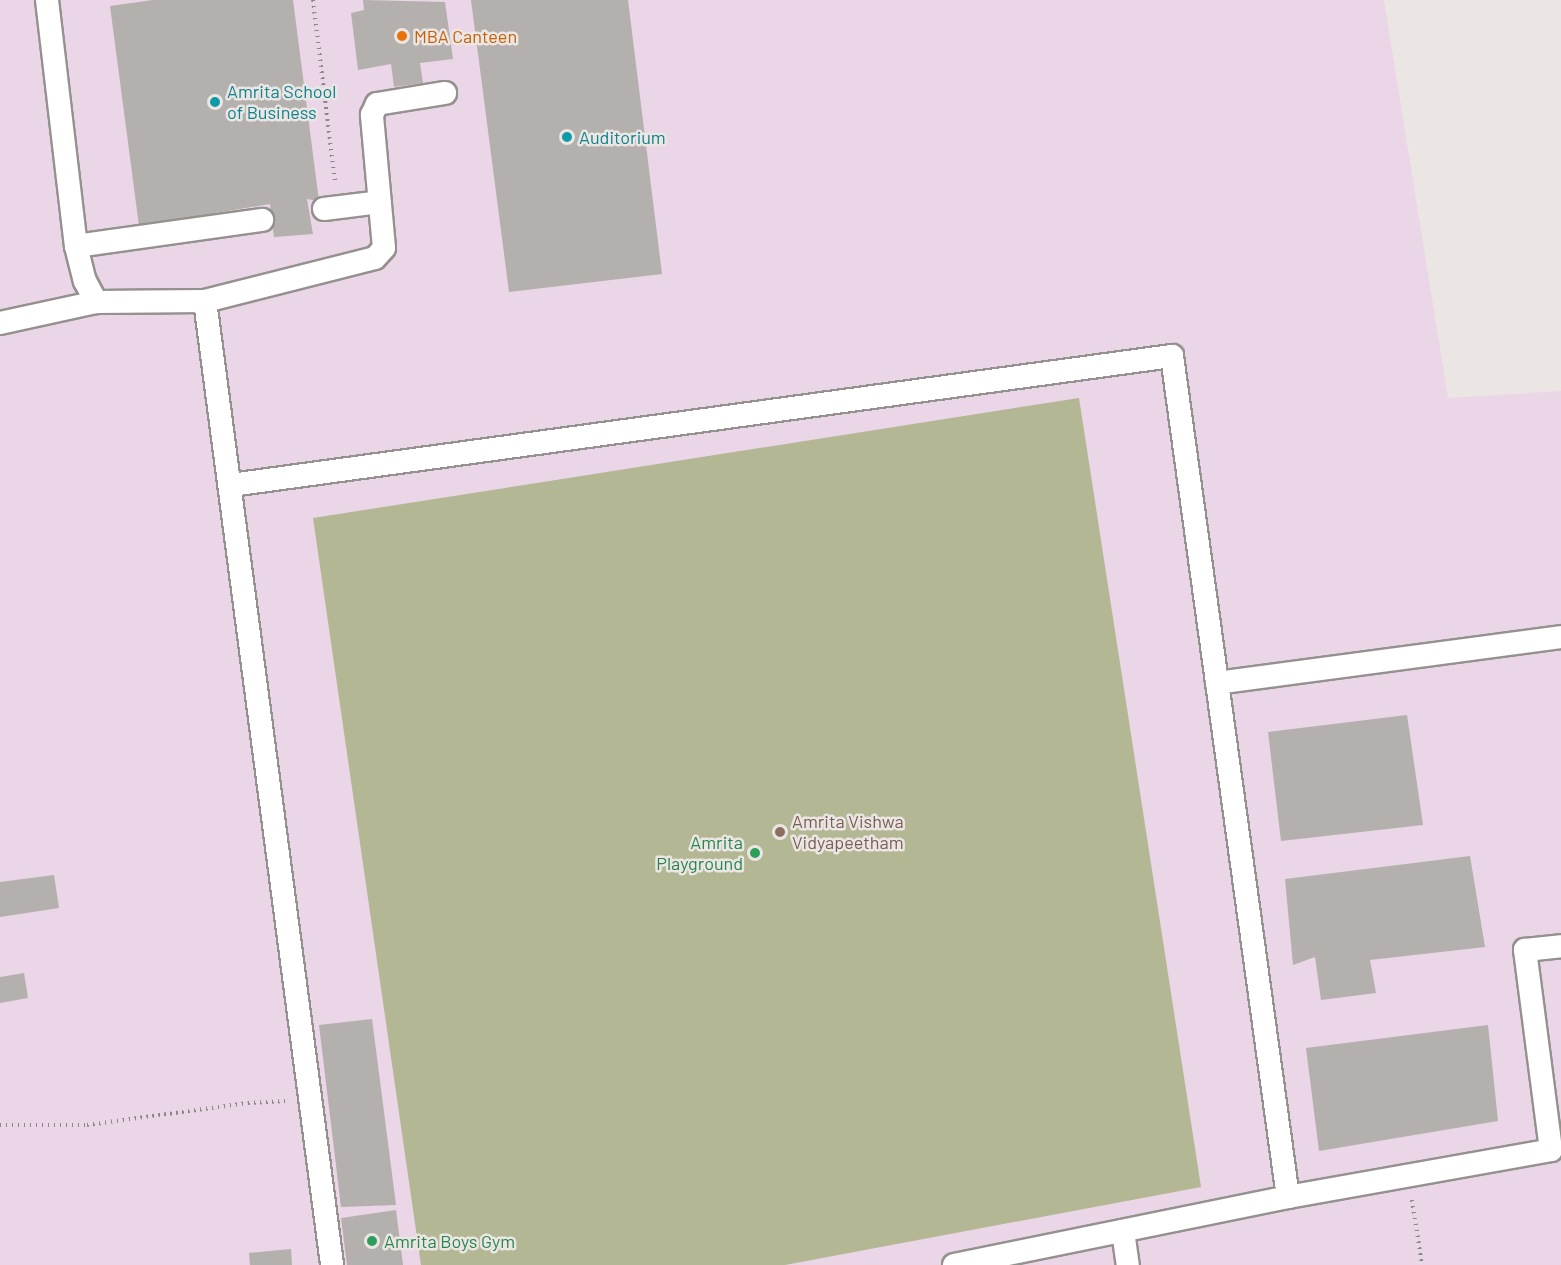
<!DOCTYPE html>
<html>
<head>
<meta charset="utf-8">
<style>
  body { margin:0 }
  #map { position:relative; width:1561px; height:1265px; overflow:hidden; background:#ebe6e3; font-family:Barlow,sans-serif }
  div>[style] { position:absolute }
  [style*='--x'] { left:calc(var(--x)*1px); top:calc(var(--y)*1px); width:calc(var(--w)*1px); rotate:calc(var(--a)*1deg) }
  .education>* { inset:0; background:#ead6e6 }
  .green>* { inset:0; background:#b4b794 }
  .building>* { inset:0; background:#b4b0ad }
  .path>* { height:4px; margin-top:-2px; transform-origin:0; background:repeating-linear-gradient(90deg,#8b8886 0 1.5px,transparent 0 6px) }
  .roads { filter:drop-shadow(2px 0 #95918e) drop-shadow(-2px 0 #95918e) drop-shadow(0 2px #95918e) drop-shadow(0 -2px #95918e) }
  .minor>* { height:22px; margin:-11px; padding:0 11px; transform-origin:11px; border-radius:11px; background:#fff }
  .dots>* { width:16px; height:16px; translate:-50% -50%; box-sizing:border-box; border:3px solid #ebe6e3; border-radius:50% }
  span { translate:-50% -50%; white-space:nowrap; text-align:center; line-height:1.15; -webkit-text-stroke:5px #ebe6e3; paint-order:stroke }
  .food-label { font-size:18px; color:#c56008 }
  .left { translate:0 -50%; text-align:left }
  .culture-label { font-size:18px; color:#0d838f }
  .education-label { font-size:18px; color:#785e54 }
  .leisure-label { font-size:18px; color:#27864d }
  .right { translate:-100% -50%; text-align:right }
</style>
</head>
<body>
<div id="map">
  <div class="education">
    <div style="clip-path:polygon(0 0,1384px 0,1448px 398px,1561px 391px,1561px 1265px,0 1265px)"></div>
  </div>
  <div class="green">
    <div style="clip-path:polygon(1079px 398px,1201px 1187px,785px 1265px,421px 1265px,313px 518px)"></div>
  </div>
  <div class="building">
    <div style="clip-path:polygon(153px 0,293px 0,319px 201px,307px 199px,313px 234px,274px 237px,270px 204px,139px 226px,110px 6px)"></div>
    <div style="clip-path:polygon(363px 0,445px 2px,453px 59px,420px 63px,423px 83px,394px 87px,391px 64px,358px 70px,351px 13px,364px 10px)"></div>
    <div style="clip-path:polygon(471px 0,628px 0,662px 274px,509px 292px)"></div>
    <div style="clip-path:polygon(1407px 715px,1423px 825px,1281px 841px,1268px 732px)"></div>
    <div style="clip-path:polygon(1470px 856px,1485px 947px,1370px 960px,1376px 993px,1321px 1000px,1315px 957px,1293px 965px,1285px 879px)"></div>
    <div style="clip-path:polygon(54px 875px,59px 908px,0 917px,0 882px)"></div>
    <div style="clip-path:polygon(24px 973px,28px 998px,0 1003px,0 977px)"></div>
    <div style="clip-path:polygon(372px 1019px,396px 1205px,341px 1207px,319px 1025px)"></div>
    <div style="clip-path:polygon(1488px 1025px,1498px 1121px,1319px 1151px,1306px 1048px)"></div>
    <div style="clip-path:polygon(396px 1210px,403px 1265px,347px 1265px,341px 1218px)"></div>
    <div style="clip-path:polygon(291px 1249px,292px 1265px,250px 1265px,249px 1253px)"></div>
  </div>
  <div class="path">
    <div style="--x:313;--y:0;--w:184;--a:83.1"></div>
    <div style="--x:0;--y:1125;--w:87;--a:0"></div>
    <div style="--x:87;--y:1125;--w:162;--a:-7.8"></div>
    <div style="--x:248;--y:1103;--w:37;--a:-3"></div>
    <div style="--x:1412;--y:1200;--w:66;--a:81.3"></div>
  </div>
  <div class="roads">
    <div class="minor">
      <div style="--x:47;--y:0;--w:248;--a:83.3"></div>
      <div style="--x:76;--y:246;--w:36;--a:76"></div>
      <div style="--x:85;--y:281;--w:24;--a:62"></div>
      <div style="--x:324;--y:209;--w:56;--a:-7.1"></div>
      <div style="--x:76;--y:246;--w:188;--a:-8"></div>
      <div style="--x:205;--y:301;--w:175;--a:-14.2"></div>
      <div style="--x:375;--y:258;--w:13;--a:-48"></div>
      <div style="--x:384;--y:248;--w:134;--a:-95.2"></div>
      <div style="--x:372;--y:115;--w:12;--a:-66"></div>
      <div style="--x:377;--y:104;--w:69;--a:-9.2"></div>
      <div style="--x:0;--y:323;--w:98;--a:-12.3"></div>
      <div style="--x:96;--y:302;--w:109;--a:-0.5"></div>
      <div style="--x:205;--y:301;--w:972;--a:82.49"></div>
      <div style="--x:231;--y:485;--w:950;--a:-7.81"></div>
      <div style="--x:1172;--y:356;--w:849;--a:82.15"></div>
      <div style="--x:1217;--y:683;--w:347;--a:-7.6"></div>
      <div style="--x:1123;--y:1231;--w:34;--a:82"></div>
      <div style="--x:954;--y:1265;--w:341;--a:-11.5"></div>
      <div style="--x:1288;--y:1197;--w:267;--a:-10.1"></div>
      <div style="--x:1551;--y:1150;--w:202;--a:-97.4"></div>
      <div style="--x:1525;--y:950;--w:36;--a:-6"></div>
    </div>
  </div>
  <div class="dots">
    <div style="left:402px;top:36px;background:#e8710a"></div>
    <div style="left:215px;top:102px;background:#0f9aa8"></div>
    <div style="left:567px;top:137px;background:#0f9aa8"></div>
    <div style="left:780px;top:832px;background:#8d6e63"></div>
    <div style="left:755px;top:853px;background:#2e9e5b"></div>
    <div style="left:372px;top:1241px;background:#2e9e5b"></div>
  </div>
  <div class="food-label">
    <span class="left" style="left:414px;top:36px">MBA Canteen</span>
  </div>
  <div class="culture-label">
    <span class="left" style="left:227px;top:102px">Amrita School<br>of Business</span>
    <span class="left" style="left:579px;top:137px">Auditorium</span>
  </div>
  <div class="education-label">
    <span class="left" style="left:792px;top:832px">Amrita Vishwa<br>Vidyapeetham</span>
  </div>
  <div class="leisure-label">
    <span class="right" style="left:743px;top:853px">Amrita<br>Playground</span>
    <span class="left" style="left:384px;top:1241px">Amrita Boys Gym</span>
  </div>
</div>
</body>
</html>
